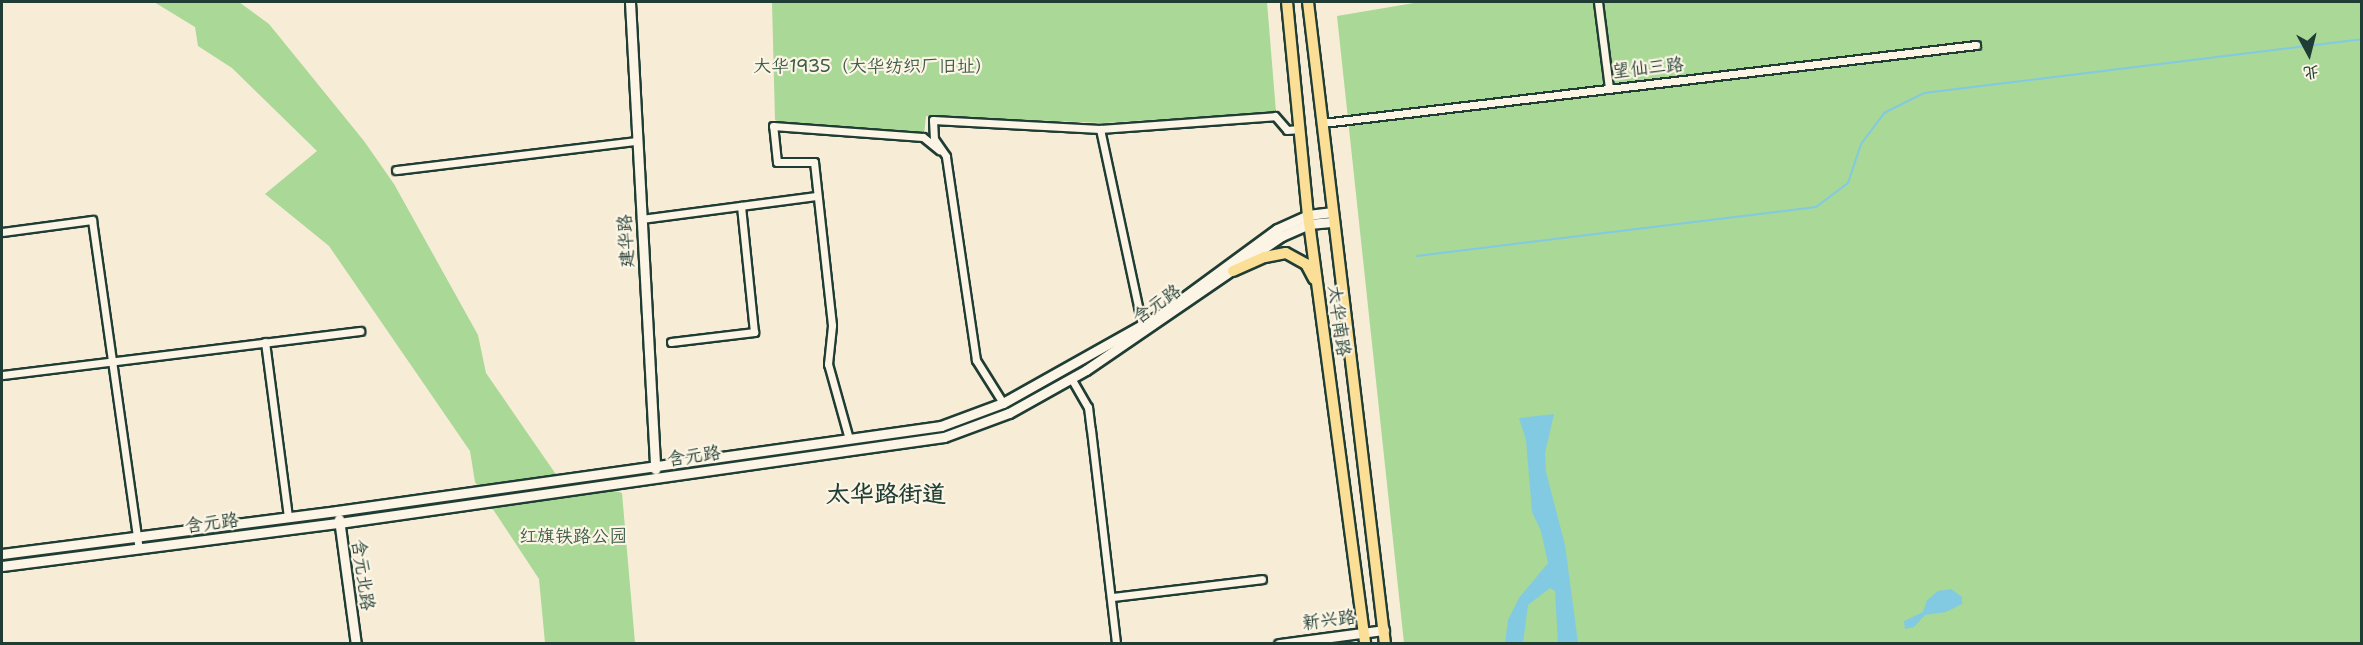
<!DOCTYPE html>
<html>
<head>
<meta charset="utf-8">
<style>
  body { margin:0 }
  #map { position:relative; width:2363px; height:645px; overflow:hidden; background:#f7edd6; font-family:"Shantell Sans","LXGW WenKai TC",sans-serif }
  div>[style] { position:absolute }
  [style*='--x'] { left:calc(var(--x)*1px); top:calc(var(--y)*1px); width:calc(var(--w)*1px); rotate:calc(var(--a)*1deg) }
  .green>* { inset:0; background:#a9d897 }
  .water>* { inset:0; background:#81cae2 }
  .stream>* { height:2px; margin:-1px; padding:0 1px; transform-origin:1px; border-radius:1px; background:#81cae2 }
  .roads { filter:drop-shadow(2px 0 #1f3d34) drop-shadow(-2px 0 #1f3d34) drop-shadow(0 2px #1f3d34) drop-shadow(0 -2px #1f3d34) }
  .street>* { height:7px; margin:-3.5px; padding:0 3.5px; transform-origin:3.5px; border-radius:3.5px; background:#fcf5e5 }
  .secondary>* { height:9px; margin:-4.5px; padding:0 4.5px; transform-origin:4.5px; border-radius:4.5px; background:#fcf5e5 }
  .primary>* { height:10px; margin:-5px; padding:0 5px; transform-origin:5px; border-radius:5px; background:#fbdf96 }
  span { translate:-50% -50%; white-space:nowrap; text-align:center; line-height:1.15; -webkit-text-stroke:4.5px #fcf5e5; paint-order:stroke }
  .park-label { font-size:18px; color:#3b5c48 }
  .street-label { font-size:18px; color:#1f3d34 }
  .district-label { font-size:24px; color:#1f3d34; font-weight:700 }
  .frame { position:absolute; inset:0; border:3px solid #1f3d34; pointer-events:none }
  .north { position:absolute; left:2279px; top:24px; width:60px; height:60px; -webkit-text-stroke:4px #fcf5e5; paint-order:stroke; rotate:173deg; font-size:16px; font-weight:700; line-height:24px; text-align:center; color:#1f3d34 }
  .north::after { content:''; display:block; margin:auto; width:21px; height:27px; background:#1f3d34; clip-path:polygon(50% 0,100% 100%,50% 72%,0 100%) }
</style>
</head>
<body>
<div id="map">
  <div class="green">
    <div style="clip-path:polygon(154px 2px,239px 2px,269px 24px,364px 141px,394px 184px,478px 335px,486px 373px,555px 473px,622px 493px,635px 643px,545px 643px,539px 579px,475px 482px,470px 451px,329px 246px,265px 194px,317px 151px,232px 68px,198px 46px,195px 27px)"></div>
    <div style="clip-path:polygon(772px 2px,1267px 2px,1276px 112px,1103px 123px,926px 116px,924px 135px,786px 125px,775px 120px)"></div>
    <div style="clip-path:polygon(1420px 2px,2361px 2px,2361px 643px,1404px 643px,1337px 16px)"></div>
  </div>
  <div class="water">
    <div style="clip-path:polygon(1554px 414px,1545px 453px,1546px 472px,1565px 545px,1578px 643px,1558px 643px,1555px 591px,1550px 588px,1528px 605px,1523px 643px,1505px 643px,1508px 620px,1519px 598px,1548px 563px,1541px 531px,1532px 512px,1526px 440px,1519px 418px)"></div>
    <div style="clip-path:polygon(1951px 589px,1962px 597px,1962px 604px,1946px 612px,1925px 615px,1914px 627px,1905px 629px,1904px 621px,1923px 612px,1927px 600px,1938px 591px)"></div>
  </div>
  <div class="stream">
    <div style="--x:1417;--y:256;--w:402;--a:-7"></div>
    <div style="--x:1816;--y:207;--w:40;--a:-37"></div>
    <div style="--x:1848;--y:183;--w:41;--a:-71.6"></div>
    <div style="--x:1861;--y:144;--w:39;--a:-53"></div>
    <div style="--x:1884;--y:113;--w:45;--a:-26.6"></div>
    <div style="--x:1924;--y:93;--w:441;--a:-7"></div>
  </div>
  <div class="roads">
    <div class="street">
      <div style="--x:1598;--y:2;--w:87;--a:82.7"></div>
      <div style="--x:1323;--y:123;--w:658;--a:-6.81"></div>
      <div style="--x:1100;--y:129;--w:200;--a:77.9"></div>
      <div style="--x:396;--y:170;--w:243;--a:-6.9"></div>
      <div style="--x:641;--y:219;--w:177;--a:-7.5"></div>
      <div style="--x:2;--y:232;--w:91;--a:-7.6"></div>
      <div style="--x:92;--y:220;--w:332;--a:81.9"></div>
      <div style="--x:265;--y:342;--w:177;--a:82.5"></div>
      <div style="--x:671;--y:342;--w:84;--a:-6.9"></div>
      <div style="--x:754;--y:332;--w:127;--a:-95.9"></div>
      <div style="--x:2;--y:375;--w:361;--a:-7"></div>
      <div style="--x:1071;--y:378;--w:34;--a:60"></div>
      <div style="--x:1088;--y:407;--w:23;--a:83"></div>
      <div style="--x:1091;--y:430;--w:215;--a:83.3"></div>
      <div style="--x:1003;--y:403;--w:51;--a:-122.1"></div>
      <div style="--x:976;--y:360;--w:206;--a:-98.4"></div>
      <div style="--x:946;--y:156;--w:21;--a:-125"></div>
      <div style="--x:934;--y:139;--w:19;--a:-93"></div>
      <div style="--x:933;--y:120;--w:167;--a:3.1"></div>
      <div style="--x:1100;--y:129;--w:175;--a:-4.2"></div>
      <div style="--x:1275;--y:116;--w:18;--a:49"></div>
      <div style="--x:1287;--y:130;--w:13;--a:-4"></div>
      <div style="--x:849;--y:439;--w:78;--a:-105.6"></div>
      <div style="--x:828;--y:364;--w:39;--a:-84"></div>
      <div style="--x:832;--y:325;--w:164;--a:-96.3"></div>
      <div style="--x:814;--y:162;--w:37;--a:180"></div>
      <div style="--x:777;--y:162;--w:36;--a:-96"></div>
      <div style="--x:773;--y:126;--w:150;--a:4.2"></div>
      <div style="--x:923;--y:137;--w:21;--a:39"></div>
      <div style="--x:1112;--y:597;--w:151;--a:-6.8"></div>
    </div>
    <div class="secondary">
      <div style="--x:630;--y:2;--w:468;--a:86.9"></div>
      <div style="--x:339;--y:519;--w:126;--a:82.3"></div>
      <div style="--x:2;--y:554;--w:338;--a:-7.3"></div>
      <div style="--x:337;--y:511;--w:610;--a:-8.01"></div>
      <div style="--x:941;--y:426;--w:66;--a:-20.4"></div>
      <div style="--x:1003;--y:403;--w:180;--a:-29.3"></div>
      <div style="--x:1160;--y:315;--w:145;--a:-36.3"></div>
      <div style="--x:1277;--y:229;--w:34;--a:-24"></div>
      <div style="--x:1308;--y:215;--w:25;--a:-7"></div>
      <div style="--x:2;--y:566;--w:340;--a:-7.3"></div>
      <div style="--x:339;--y:523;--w:611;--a:-8.09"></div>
      <div style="--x:944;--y:437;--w:69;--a:-20.3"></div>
      <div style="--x:1009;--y:413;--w:88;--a:-29.2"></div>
      <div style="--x:1086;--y:370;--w:237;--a:-34.4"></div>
      <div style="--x:1282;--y:236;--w:30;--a:-24"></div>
      <div style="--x:1309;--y:224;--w:25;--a:-5"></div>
      <div style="--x:1279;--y:644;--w:106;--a:-7.6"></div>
    </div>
    <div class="primary">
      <div style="--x:1287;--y:2;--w:214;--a:84.4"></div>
      <div style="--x:1308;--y:215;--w:433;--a:82.4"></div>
      <div style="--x:1308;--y:2;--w:647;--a:83.16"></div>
      <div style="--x:1233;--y:271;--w:35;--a:-24"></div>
      <div style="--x:1265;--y:257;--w:21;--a:-11"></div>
      <div style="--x:1286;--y:253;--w:23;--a:29"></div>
      <div style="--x:1306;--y:264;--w:17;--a:62"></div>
    </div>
  </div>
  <div class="park-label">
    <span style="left:873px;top:66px">大华1935（大华纺织厂旧址）</span>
    <span style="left:573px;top:536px">红旗铁路公园</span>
  </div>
  <div class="street-label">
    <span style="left:1648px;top:68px;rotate:-6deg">望仙三路</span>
    <span style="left:626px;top:241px;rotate:-93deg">建华路</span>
    <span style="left:1157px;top:304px;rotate:-35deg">含元路</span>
    <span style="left:1339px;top:321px;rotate:82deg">太华南路</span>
    <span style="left:694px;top:456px;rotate:-8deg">含元路</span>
    <span style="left:212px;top:523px;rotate:-7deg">含元路</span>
    <span style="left:363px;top:575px;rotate:82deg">含元北路</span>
    <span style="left:1329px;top:620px;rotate:-7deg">新兴路</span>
  </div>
  <div class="district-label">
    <span style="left:886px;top:495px">太华路街道</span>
  </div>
  <div class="frame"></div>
  <div class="north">北</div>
</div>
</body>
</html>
